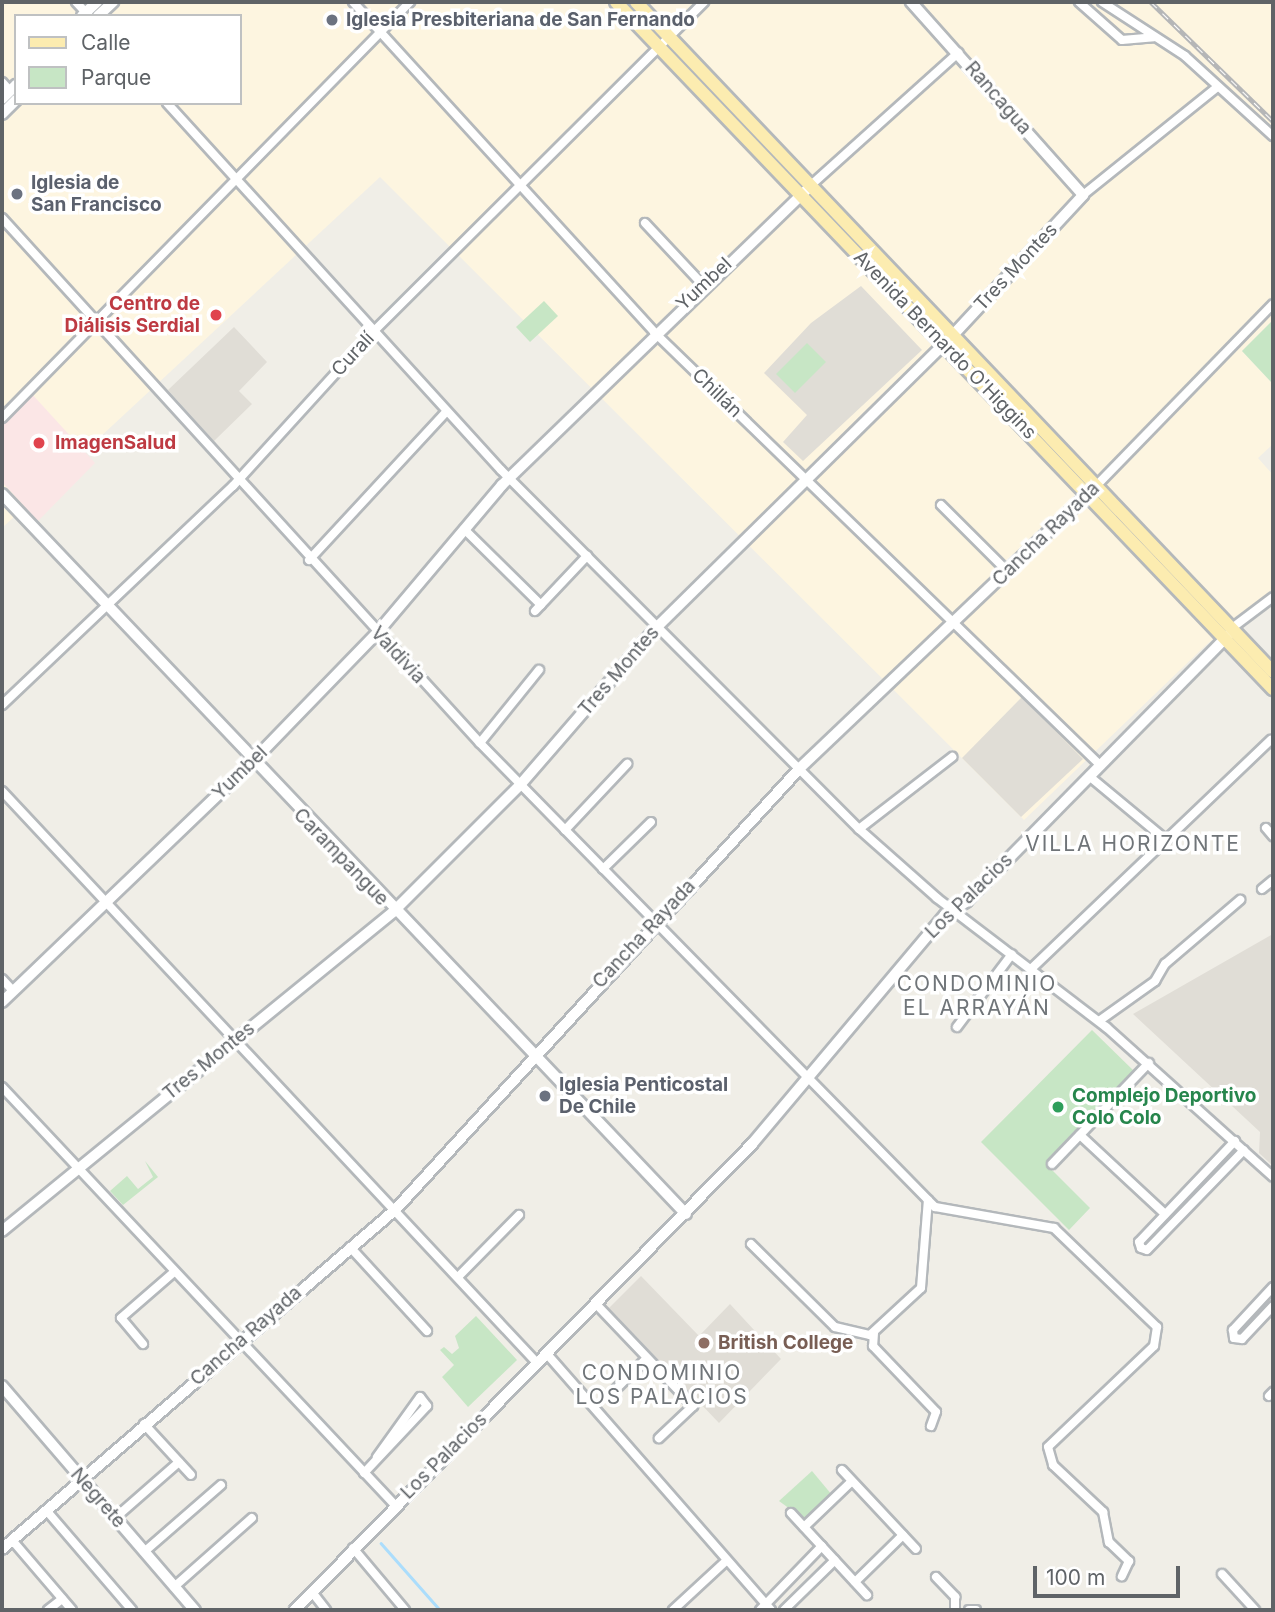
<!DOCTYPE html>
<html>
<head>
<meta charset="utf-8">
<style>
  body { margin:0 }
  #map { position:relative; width:1275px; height:1612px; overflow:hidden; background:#f0eee7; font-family:Inter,sans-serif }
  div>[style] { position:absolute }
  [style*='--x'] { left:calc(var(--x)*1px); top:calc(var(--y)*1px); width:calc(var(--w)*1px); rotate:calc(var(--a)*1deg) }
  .commercial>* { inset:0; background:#fdf5e0 }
  .education>* { inset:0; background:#e0ddd6 }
  .medical>* { inset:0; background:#fbe6e6 }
  .green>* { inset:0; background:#c7e6c5 }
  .stream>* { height:2.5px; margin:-1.25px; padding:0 1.25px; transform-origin:1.25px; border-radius:1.25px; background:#abddfc }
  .roads { filter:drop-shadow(2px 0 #b4b8bb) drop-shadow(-2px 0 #b4b8bb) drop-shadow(0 2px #b4b8bb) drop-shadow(0 -2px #b4b8bb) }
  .street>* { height:8px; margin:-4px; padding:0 4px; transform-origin:4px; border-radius:4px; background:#fff }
  .secondary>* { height:10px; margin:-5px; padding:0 5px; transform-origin:5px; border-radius:5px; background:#fff }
  .primary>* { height:12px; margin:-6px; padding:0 6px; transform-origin:6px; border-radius:6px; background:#fcecb0 }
  .rail>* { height:5px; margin-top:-2.5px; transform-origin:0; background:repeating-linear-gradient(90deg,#fff 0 8px,#b5b6b7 0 16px); box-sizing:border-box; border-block:2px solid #b5b6b7 }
  .dots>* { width:19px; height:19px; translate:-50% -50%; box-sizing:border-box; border:4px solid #fff; border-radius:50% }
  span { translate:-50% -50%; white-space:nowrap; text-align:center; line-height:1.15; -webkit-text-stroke:7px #fff; paint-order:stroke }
  .worship-label { font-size:19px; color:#5b616d; font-weight:700 }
  .left { translate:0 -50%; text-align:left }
  .street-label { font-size:19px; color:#5f6367 }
  .health-label { font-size:19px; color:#be3a42; font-weight:700 }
  .right { translate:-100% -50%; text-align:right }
  .leisure-label { font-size:19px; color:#27864d; font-weight:700 }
  .education-label { font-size:19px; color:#785e54; font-weight:700 }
  .neighbourhood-label { font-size:21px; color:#707579; letter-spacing:2px }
  .frame { position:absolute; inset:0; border:4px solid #5f6367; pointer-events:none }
  .legend { position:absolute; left:14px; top:14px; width:228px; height:91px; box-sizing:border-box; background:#fff; border:2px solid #bfc1c2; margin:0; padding:9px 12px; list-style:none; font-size:21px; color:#5f6367 }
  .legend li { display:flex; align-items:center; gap:14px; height:35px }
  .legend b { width:35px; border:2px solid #bfc1c2 }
  .scale { position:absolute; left:1033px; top:1566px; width:147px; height:32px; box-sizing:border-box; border:4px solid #5f6367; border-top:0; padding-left:9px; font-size:21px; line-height:24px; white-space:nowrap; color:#5f6367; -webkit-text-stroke:5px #fff; paint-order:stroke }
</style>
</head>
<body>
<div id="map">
  <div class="commercial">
    <div style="clip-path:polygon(evenodd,2px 2px,1273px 2px,1273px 320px,1242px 351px,1273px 384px,1273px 444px,1258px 458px,1273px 475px,1273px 590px,1206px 645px,1024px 820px,380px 177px,2px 528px,2px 2px,16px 16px,240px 16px,240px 103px,16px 103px,16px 16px)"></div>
  </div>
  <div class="education">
    <div style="clip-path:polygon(861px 286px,922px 350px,803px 461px,783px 442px,807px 415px,764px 373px,811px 323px)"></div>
    <div style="clip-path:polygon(234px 327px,267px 362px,239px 391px,252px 404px,214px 441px,168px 390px)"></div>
    <div style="clip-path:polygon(1022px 697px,1083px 759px,1021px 817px,962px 758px)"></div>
    <div style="clip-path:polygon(1273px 934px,1273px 1166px,1259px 1153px,1260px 1132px,1133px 1014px)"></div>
    <div style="clip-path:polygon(641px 1276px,699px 1336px,730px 1304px,781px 1359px,719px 1423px,609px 1308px)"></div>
  </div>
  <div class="medical">
    <div style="clip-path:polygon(31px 393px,95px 463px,38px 521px,2px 482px,2px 422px)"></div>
  </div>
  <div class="green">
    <div style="clip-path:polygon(544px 301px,558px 316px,530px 342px,516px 327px)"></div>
    <div style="clip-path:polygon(1273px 320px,1273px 384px,1242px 351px)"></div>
    <div style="clip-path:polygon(807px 343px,826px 362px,795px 393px,776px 374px)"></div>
    <div style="clip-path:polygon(1092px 1030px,1135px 1072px,1046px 1164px,1090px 1208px,1069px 1230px,981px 1142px)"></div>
    <div style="clip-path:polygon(145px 1161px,158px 1177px,123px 1205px,110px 1191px,127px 1176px,138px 1189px,153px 1177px)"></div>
    <div style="clip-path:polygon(476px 1316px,517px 1360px,468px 1407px,442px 1377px,454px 1365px,440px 1350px,444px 1347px,452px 1354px,459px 1348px,455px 1336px)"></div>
    <div style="clip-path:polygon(812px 1471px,832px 1495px,805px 1520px,779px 1501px)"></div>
  </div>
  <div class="stream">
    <div style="--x:381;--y:1543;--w:89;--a:48.6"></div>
  </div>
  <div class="roads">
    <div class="street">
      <div style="--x:76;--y:2;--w:19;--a:47"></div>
      <div style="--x:353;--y:2;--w:447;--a:47.6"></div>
      <div style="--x:654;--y:332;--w:622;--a:44.15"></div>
      <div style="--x:1079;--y:2;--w:57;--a:41.5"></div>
      <div style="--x:1122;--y:40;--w:32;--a:-5"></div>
      <div style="--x:1102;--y:2;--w:99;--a:33"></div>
      <div style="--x:1185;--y:56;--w:119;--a:42.3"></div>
      <div style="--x:2;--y:82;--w:12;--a:48"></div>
      <div style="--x:167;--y:103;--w:496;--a:47.7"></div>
      <div style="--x:501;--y:470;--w:507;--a:45.08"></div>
      <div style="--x:859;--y:829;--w:104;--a:41.5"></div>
      <div style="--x:937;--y:898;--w:213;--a:37.4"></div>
      <div style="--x:1106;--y:1027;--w:224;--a:41.9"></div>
      <div style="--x:811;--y:185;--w:198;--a:-41.9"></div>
      <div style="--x:1083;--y:195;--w:171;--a:-38.8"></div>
      <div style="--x:2;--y:218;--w:710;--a:47.68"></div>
      <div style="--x:480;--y:743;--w:640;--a:45.57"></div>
      <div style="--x:928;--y:1200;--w:10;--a:45"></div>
      <div style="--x:935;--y:1207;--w:121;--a:10"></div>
      <div style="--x:1054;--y:1228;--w:143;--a:43.9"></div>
      <div style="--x:1157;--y:1327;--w:19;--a:99"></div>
      <div style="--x:1154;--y:1346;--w:146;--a:136.4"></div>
      <div style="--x:1048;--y:1447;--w:19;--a:74"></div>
      <div style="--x:1053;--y:1465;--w:69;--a:43.2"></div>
      <div style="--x:1103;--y:1512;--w:31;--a:79"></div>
      <div style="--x:1109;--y:1542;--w:28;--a:44"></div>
      <div style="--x:1129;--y:1561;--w:17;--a:115"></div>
      <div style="--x:645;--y:223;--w:85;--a:46.9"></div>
      <div style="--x:2;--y:418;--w:583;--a:-45.56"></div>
      <div style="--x:1097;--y:485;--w:252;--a:-45.8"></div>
      <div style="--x:941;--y:505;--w:93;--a:45"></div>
      <div style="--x:464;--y:529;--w:108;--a:44.6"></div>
      <div style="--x:309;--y:560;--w:202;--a:-47.2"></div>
      <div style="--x:535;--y:611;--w:76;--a:-46.6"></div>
      <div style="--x:1232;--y:628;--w:51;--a:-37.1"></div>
      <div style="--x:2;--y:705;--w:318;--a:-43.5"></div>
      <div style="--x:233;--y:486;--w:207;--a:-47.7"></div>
      <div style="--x:372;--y:333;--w:469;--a:-44.9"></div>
      <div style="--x:480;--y:743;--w:94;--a:-51.1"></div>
      <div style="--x:1089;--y:776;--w:100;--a:39.7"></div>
      <div style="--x:2;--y:791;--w:783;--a:46.91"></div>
      <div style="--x:1266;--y:828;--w:11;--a:49"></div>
      <div style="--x:859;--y:829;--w:118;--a:-37.7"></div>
      <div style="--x:565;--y:830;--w:91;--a:-46.8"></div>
      <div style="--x:603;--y:869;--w:67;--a:-44.4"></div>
      <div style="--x:1262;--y:889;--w:14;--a:-39"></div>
      <div style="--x:1031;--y:969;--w:332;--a:-43.7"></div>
      <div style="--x:2;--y:979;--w:16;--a:47"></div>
      <div style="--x:1099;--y:1021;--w:69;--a:-35.5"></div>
      <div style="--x:1155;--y:981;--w:20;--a:-60"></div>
      <div style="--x:1165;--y:964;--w:99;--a:-40.5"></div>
      <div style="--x:957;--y:1027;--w:91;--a:-53"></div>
      <div style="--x:2;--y:1087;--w:574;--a:46.77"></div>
      <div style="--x:1080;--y:1135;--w:116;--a:42.9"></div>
      <div style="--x:1235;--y:1141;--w:139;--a:133.5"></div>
      <div style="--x:1139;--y:1242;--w:6;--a:72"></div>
      <div style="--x:1141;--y:1248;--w:6;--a:18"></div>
      <div style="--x:1147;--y:1250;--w:139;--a:-45.9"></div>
      <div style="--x:1052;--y:1164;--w:140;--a:-46.2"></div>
      <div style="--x:751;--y:1244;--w:118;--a:44.7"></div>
      <div style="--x:835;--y:1327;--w:36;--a:13"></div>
      <div style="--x:870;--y:1335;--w:69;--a:-42.7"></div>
      <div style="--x:921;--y:1288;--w:88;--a:-85.5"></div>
      <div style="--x:350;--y:1247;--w:114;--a:47.5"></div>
      <div style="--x:458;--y:1277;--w:87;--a:-45.5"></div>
      <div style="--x:1273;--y:1287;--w:59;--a:132.9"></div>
      <div style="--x:1233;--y:1330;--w:8;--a:83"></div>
      <div style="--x:1234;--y:1338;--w:8;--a:7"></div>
      <div style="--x:1242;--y:1339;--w:45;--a:-46.8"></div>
      <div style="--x:596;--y:1304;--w:141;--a:46.4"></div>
      <div style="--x:693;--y:1406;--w:47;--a:136.7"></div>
      <div style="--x:874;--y:1333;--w:13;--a:94"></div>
      <div style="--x:873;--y:1346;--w:91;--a:46.3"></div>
      <div style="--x:936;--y:1412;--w:15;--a:110"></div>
      <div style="--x:143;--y:1344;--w:34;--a:-130"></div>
      <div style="--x:121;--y:1318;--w:69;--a:-40.9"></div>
      <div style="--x:547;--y:1354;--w:340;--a:48.8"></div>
      <div style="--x:615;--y:1390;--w:45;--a:-45"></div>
      <div style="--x:1269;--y:1396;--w:6;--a:-45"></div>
      <div style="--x:144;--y:1424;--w:69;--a:47.3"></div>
      <div style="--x:842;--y:1470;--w:108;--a:46.9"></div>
      <div style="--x:364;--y:1473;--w:92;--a:-46.8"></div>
      <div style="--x:427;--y:1406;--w:11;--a:-128"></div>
      <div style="--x:420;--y:1397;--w:74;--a:125.6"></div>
      <div style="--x:46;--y:1510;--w:132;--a:49.3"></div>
      <div style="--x:791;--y:1513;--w:112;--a:47.2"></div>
      <div style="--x:115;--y:1518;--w:85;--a:-41.2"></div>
      <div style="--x:804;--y:1527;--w:66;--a:-43.8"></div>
      <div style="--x:12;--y:1540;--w:92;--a:49.4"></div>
      <div style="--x:353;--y:1548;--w:81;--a:50"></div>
      <div style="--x:144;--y:1552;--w:102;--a:-41"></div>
      <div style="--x:1222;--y:1574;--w:49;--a:47.5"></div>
      <div style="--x:936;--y:1577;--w:28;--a:46"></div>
      <div style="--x:955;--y:1597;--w:13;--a:90"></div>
      <div style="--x:855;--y:1582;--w:67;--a:-44.4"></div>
      <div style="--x:174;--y:1587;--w:104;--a:-41.5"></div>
      <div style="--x:312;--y:1592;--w:23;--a:52"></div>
      <div style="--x:48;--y:1610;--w:18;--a:-38"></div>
      <div style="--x:673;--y:1610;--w:72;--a:-42.8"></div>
      <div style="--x:760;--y:1610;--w:89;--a:-45.9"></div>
      <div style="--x:784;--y:1610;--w:71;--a:-44.4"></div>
      <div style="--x:969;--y:1610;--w:7;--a:0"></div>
    </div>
    <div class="secondary">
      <div style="--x:82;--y:16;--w:21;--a:-43"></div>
      <div style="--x:98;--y:16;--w:21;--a:-43"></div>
      <div style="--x:2;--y:99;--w:20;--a:-45"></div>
      <div style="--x:2;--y:114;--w:20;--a:-45"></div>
      <div style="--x:2;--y:494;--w:993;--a:46.47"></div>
      <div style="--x:2;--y:1002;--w:345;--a:-43.8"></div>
      <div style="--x:251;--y:763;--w:181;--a:-45.9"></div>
      <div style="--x:377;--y:633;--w:194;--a:-49.8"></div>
      <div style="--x:502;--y:485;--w:425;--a:-44.1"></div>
      <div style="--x:2;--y:1231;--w:505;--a:-39.21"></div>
      <div style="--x:393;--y:912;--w:180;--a:-45"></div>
      <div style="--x:520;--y:785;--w:209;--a:-49.1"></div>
      <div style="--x:657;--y:627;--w:417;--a:-44.6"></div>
      <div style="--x:954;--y:334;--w:190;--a:-47.1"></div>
      <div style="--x:1083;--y:195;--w:259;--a:-131.7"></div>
      <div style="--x:2;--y:1386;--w:296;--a:49.3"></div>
      <div style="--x:2;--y:1549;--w:520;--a:-40.79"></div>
      <div style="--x:396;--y:1209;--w:598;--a:-47.51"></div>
      <div style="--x:800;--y:768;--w:405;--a:-43.6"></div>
      <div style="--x:295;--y:1610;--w:653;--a:-45.56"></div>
      <div style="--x:752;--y:1144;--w:299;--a:-49.9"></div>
      <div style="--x:945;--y:915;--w:26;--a:-32"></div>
      <div style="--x:967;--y:901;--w:373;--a:-45.5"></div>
    </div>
    <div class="primary">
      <div style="--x:616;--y:2;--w:951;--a:46.28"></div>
      <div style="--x:636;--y:2;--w:924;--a:46.45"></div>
    </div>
  </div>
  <div class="rail">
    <div style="--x:1151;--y:2;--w:170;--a:44.3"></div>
  </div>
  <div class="dots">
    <div style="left:332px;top:20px;background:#6b7280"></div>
    <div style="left:17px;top:194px;background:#6b7280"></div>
    <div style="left:216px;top:315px;background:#e0444e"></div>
    <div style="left:39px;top:443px;background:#e0444e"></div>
    <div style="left:545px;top:1096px;background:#6b7280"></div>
    <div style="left:1058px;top:1107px;background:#2e9e5b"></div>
    <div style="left:704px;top:1343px;background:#8d6e63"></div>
  </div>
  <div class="worship-label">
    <span class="left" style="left:346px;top:20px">Iglesia Presbiteriana de San Fernando</span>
    <span class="left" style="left:31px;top:194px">Iglesia de<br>San Francisco</span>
    <span class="left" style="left:559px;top:1096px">Iglesia Penticostal<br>De Chile</span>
  </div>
  <div class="street-label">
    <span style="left:998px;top:98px;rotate:49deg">Rancagua</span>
    <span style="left:1016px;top:267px;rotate:-47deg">Tres Montes</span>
    <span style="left:704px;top:284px;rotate:-43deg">Yumbel</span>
    <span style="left:945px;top:345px;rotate:46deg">Avenida Bernardo O'Higgins</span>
    <span style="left:353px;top:354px;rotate:-47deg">Curalí</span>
    <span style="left:717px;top:393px;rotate:44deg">Chillán</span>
    <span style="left:1046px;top:534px;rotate:-44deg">Cancha Rayada</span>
    <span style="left:398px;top:655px;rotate:47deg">Valdivia</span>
    <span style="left:619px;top:671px;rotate:-49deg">Tres Montes</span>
    <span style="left:240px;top:773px;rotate:-44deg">Yumbel</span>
    <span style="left:341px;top:857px;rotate:46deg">Carampangue</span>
    <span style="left:969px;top:896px;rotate:-44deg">Los Palacios</span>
    <span style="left:644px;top:934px;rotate:-47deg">Cancha Rayada</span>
    <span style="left:209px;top:1061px;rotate:-39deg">Tres Montes</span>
    <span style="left:246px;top:1336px;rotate:-41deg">Cancha Rayada</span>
    <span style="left:444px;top:1456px;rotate:-45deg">Los Palacios</span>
    <span style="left:98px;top:1498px;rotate:49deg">Negrete</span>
  </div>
  <div class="health-label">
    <span class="right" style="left:200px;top:315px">Centro de<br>Diálisis Serdial</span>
    <span class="left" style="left:55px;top:443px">ImagenSalud</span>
  </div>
  <div class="leisure-label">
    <span class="left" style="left:1072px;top:1107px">Complejo Deportivo<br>Colo Colo</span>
  </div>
  <div class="education-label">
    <span class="left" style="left:718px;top:1343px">British College</span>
  </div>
  <div class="neighbourhood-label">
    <span style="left:1133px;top:844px">VILLA HORIZONTE</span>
    <span style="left:977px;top:996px">CONDOMINIO<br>EL ARRAYÁN</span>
    <span style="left:662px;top:1385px">CONDOMINIO<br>LOS PALACIOS</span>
  </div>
  <div class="frame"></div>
  <ul class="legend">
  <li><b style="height:9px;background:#fcecb0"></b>Calle</li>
  <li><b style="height:19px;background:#c7e6c5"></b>Parque</li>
  </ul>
  <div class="scale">100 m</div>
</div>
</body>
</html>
